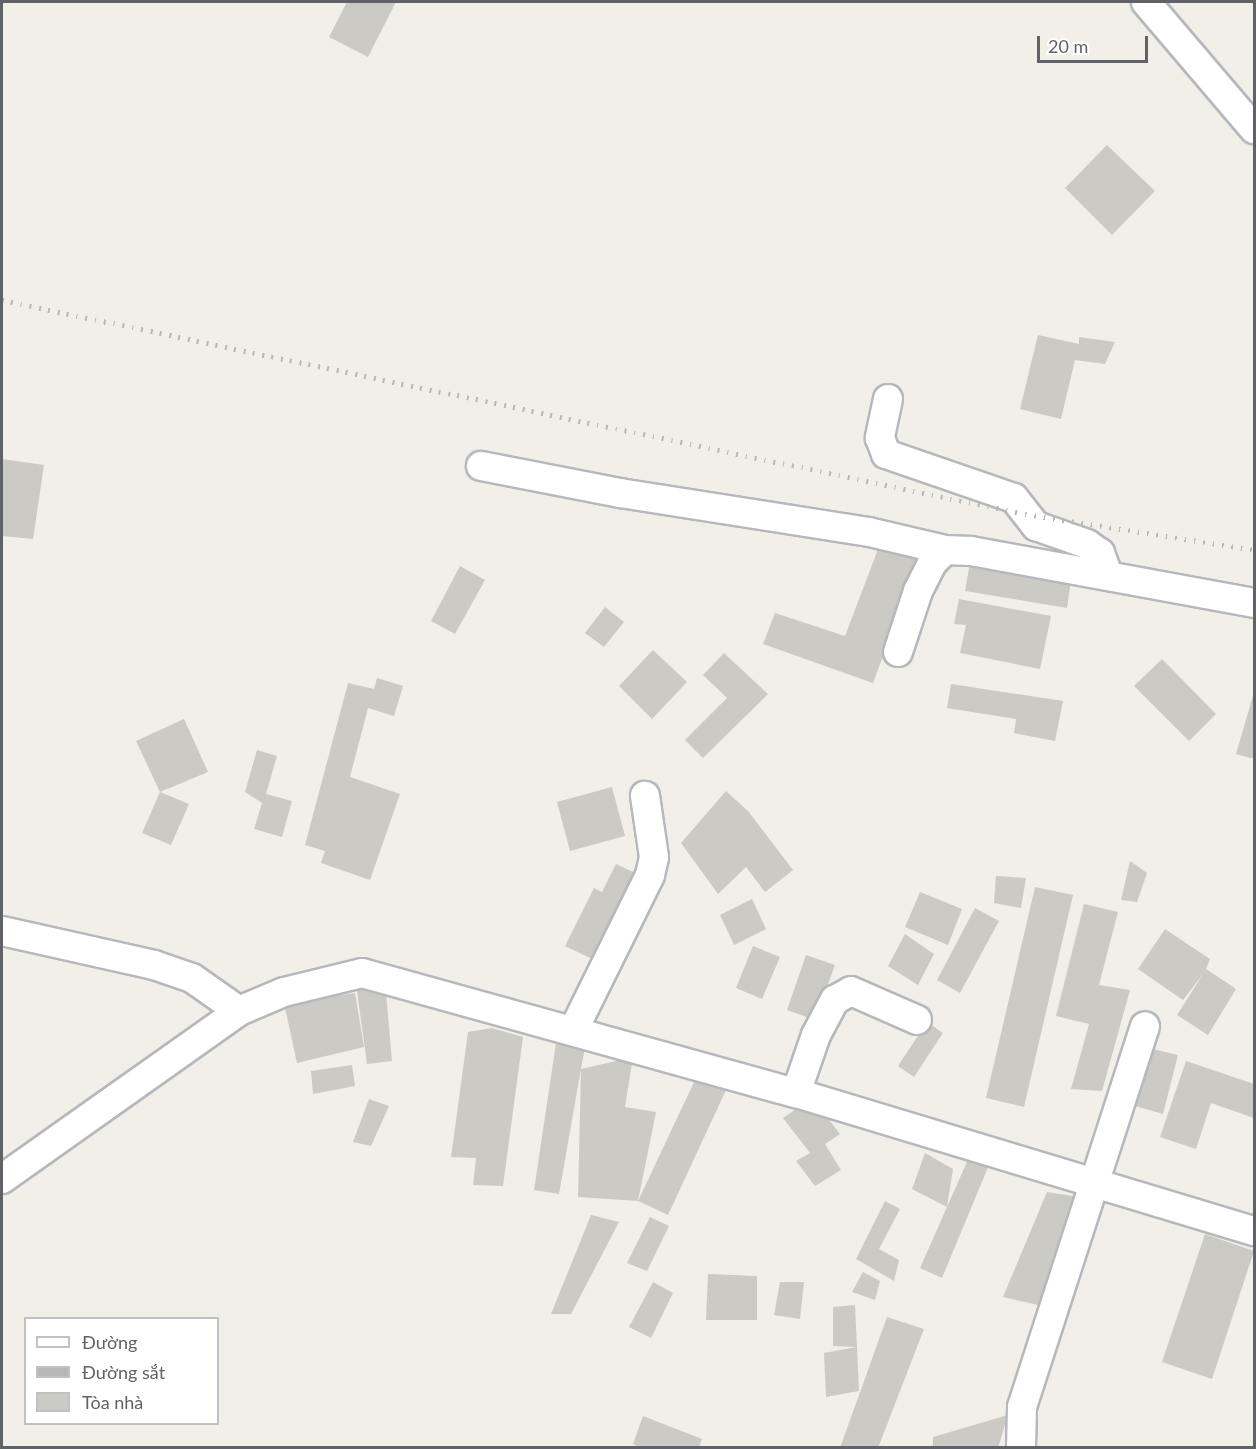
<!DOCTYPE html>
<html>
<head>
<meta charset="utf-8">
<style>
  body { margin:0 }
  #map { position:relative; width:1256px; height:1449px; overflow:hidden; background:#f1efe8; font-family:Lato,sans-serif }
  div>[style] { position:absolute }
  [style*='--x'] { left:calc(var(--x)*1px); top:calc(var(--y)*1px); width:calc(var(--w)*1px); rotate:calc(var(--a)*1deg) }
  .building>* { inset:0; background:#cccac5 }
  .roads { filter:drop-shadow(2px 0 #b5b8bc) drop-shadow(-2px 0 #b5b8bc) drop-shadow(0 2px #b5b8bc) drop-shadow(0 -2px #b5b8bc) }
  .street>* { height:28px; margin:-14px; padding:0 14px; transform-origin:14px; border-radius:14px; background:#fff }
  .rail>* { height:4.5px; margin-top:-2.25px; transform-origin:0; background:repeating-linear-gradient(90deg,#b6b7b8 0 1.5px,transparent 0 9.5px) }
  span { translate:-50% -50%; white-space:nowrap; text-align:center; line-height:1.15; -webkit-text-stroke:6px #fff; paint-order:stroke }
  .frame { position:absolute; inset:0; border:3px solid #5f6368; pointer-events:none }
  .legend { position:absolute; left:24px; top:1317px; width:195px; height:108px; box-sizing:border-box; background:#fff; border:2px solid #bfc1c3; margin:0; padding:8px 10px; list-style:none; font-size:18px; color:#5f6368 }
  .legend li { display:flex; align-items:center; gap:12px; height:30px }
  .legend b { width:30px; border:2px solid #bfc1c3 }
  .scale { position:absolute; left:1037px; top:36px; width:111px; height:27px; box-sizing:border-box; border:3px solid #5f6368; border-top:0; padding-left:8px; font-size:18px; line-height:21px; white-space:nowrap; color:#5f6368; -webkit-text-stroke:4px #fff; paint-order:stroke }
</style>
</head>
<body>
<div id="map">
  <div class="building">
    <div style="clip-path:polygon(347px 2px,396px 2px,368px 57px,329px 37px)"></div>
    <div style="clip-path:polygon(1107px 145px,1155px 191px,1112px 235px,1065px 188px)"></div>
    <div style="clip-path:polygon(1038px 335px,1079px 344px,1079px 337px,1115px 342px,1105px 364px,1075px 360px,1061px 419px,1020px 409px)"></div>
    <div style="clip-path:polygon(2px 459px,44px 465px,33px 539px,2px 536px)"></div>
    <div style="clip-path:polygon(883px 536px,922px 551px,873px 683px,763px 644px,775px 613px,845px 636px)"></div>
    <div style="clip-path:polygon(970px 563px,1071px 580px,1067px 608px,965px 591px)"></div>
    <div style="clip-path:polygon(460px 566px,485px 580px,455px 634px,431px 621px)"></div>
    <div style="clip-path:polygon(959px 599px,1051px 616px,1040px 669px,960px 653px,966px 625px,954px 624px)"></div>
    <div style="clip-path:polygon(605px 607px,624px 622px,604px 647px,585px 633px)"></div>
    <div style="clip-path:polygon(653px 650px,687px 682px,652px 719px,619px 686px)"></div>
    <div style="clip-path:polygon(724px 653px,768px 694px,703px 758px,685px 740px,727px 698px,703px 675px)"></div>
    <div style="clip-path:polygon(1162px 659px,1216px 714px,1189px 741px,1134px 686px)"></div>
    <div style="clip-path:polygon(377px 678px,403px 686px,394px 716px,368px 708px,350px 777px,400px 794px,370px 880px,321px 863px,325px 851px,305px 845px,348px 683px,374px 689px)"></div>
    <div style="clip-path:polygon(951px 684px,1063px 701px,1055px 741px,1014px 733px,1016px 719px,947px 708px)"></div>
    <div style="clip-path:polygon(1254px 692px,1254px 759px,1236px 754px)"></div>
    <div style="clip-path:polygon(184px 719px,208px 772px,160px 792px,136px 741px)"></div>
    <div style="clip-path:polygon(257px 750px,277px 756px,266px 794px,292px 801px,282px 837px,254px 829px,262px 803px,245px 792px)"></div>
    <div style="clip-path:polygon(612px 787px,625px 836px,570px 851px,557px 802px)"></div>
    <div style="clip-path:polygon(726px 791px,748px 811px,793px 870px,765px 892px,746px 867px,718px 894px,681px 843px)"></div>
    <div style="clip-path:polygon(160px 792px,189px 804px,171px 845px,142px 833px)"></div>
    <div style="clip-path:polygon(1130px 861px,1147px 873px,1137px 902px,1121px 900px)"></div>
    <div style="clip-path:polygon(616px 864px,646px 878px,603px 964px,565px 946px,594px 888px,602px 892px)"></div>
    <div style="clip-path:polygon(996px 876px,1026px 878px,1021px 908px,994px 903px)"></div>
    <div style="clip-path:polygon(1035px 887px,1073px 895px,1024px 1107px,986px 1098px)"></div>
    <div style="clip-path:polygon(920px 892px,962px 909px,948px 945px,905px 927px)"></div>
    <div style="clip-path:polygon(752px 899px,766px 929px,734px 945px,720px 915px)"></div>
    <div style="clip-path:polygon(1084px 904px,1118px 912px,1099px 985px,1130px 990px,1102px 1091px,1071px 1089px,1089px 1024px,1056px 1016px)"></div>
    <div style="clip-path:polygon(975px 908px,999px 921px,960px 993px,937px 980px)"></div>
    <div style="clip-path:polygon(1165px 929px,1210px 959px,1206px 969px,1236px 989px,1208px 1035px,1177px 1015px,1203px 974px,1183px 1000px,1138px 969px)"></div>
    <div style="clip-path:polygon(905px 934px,934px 954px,918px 985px,888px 966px)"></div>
    <div style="clip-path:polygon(753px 946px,780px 957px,762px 999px,736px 988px)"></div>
    <div style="clip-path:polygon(806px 955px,835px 965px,815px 1020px,787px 1010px)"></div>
    <div style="clip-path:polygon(385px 981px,392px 1061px,367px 1064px,356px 984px)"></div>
    <div style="clip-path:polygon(355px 993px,364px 1047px,297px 1063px,284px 1003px)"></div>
    <div style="clip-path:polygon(927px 1022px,943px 1033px,914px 1077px,898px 1066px)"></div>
    <div style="clip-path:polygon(492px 1028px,523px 1037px,503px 1186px,473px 1185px,476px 1158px,451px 1157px,468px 1032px)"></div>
    <div style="clip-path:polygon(556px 1043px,585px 1047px,581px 1069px,633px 1057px,625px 1107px,656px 1112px,638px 1201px,578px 1197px,581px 1069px,559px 1194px,534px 1190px)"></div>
    <div style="clip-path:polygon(1149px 1048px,1178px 1055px,1163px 1114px,1135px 1106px)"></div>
    <div style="clip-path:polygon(1186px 1061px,1254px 1084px,1254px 1118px,1211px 1103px,1196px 1149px,1160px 1137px)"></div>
    <div style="clip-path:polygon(352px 1065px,355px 1086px,313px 1094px,311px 1071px)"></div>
    <div style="clip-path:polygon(696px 1078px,726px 1090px,668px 1215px,638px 1201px)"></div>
    <div style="clip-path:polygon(812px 1098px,840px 1134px,825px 1144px,841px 1170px,815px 1186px,796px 1161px,810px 1153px,783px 1118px)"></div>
    <div style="clip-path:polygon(369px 1099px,389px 1106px,371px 1146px,353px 1142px)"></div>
    <div style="clip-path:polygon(974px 1146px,994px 1153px,942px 1278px,920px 1268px,947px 1207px,912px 1189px,925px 1153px,953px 1169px,947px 1207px)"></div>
    <div style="clip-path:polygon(1047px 1192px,1079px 1197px,1043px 1306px,1003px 1297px)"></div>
    <div style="clip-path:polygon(885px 1201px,900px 1209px,879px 1249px,899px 1260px,894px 1281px,856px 1259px)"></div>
    <div style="clip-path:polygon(591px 1215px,619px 1222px,571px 1314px,551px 1314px)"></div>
    <div style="clip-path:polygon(650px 1217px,669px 1226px,647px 1271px,627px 1263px)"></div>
    <div style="clip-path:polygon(1205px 1234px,1254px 1251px,1212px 1379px,1162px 1362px)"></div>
    <div style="clip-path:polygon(863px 1272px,880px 1281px,875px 1300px,852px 1292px)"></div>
    <div style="clip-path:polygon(708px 1274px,757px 1276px,757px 1320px,706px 1320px)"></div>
    <div style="clip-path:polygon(653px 1282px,673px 1293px,651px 1338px,629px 1327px)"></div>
    <div style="clip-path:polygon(780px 1282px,804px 1282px,800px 1319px,774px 1315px)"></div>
    <div style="clip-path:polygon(855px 1305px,857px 1347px,833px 1346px,833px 1307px)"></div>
    <div style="clip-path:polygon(887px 1317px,924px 1329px,878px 1448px,840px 1448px)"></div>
    <div style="clip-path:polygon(857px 1347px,859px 1391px,826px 1397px,824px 1353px)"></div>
    <div style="clip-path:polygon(1008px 1415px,998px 1448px,933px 1448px,933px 1437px)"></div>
    <div style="clip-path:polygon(643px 1416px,702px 1439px,699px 1448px,641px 1448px,633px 1444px)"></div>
  </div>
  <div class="roads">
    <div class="street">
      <div style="--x:1146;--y:2;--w:167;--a:49.6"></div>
      <div style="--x:888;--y:399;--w:40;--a:102"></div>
      <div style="--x:880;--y:438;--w:17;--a:69"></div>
      <div style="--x:886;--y:454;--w:135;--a:19"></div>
      <div style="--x:1014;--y:498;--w:36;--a:52"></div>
      <div style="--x:1036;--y:526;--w:54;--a:19.4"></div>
      <div style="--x:1087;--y:544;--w:16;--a:35"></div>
      <div style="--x:1100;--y:553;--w:23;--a:70"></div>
      <div style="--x:481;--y:466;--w:142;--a:11"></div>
      <div style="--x:620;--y:493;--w:252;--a:8.9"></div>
      <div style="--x:869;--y:532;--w:78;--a:13.3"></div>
      <div style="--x:898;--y:652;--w:64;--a:-71.8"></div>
      <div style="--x:918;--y:591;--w:31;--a:-63"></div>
      <div style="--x:932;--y:563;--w:18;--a:-45"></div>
      <div style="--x:945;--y:550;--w:26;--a:2"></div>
      <div style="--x:971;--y:551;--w:288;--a:10.4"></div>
      <div style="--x:2;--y:931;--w:156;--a:12.6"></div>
      <div style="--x:154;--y:965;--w:40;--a:18.9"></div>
      <div style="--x:192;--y:978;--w:57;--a:35.1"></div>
      <div style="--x:573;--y:1031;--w:174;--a:-63.7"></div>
      <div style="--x:650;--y:875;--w:18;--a:-77"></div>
      <div style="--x:654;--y:857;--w:62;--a:-98.4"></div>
      <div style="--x:796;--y:1093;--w:61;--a:-71"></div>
      <div style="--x:816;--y:1035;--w:40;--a:-62"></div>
      <div style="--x:835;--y:1000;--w:18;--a:-29"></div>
      <div style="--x:851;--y:991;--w:72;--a:23.7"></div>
      <div style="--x:2;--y:1179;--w:291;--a:-35.3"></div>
      <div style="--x:239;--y:1011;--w:49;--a:-22.9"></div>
      <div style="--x:284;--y:992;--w:80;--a:-13.7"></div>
      <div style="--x:362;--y:973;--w:450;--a:15.5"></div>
      <div style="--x:796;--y:1093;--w:478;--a:16.8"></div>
      <div style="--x:1021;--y:1448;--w:41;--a:-88.6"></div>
      <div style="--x:1022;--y:1407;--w:400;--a:-72.1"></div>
    </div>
  </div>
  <div class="rail">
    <div style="--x:2;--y:300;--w:1045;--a:11.82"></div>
    <div style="--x:1025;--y:514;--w:232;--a:8.9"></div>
  </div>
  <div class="frame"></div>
  <ul class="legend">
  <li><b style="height:8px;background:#fff"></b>Đường</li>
  <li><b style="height:8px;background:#b6b7b8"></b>Đường sắt</li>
  <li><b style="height:16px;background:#cccac5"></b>Tòa nhà</li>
  </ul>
  <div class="scale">20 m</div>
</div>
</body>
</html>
